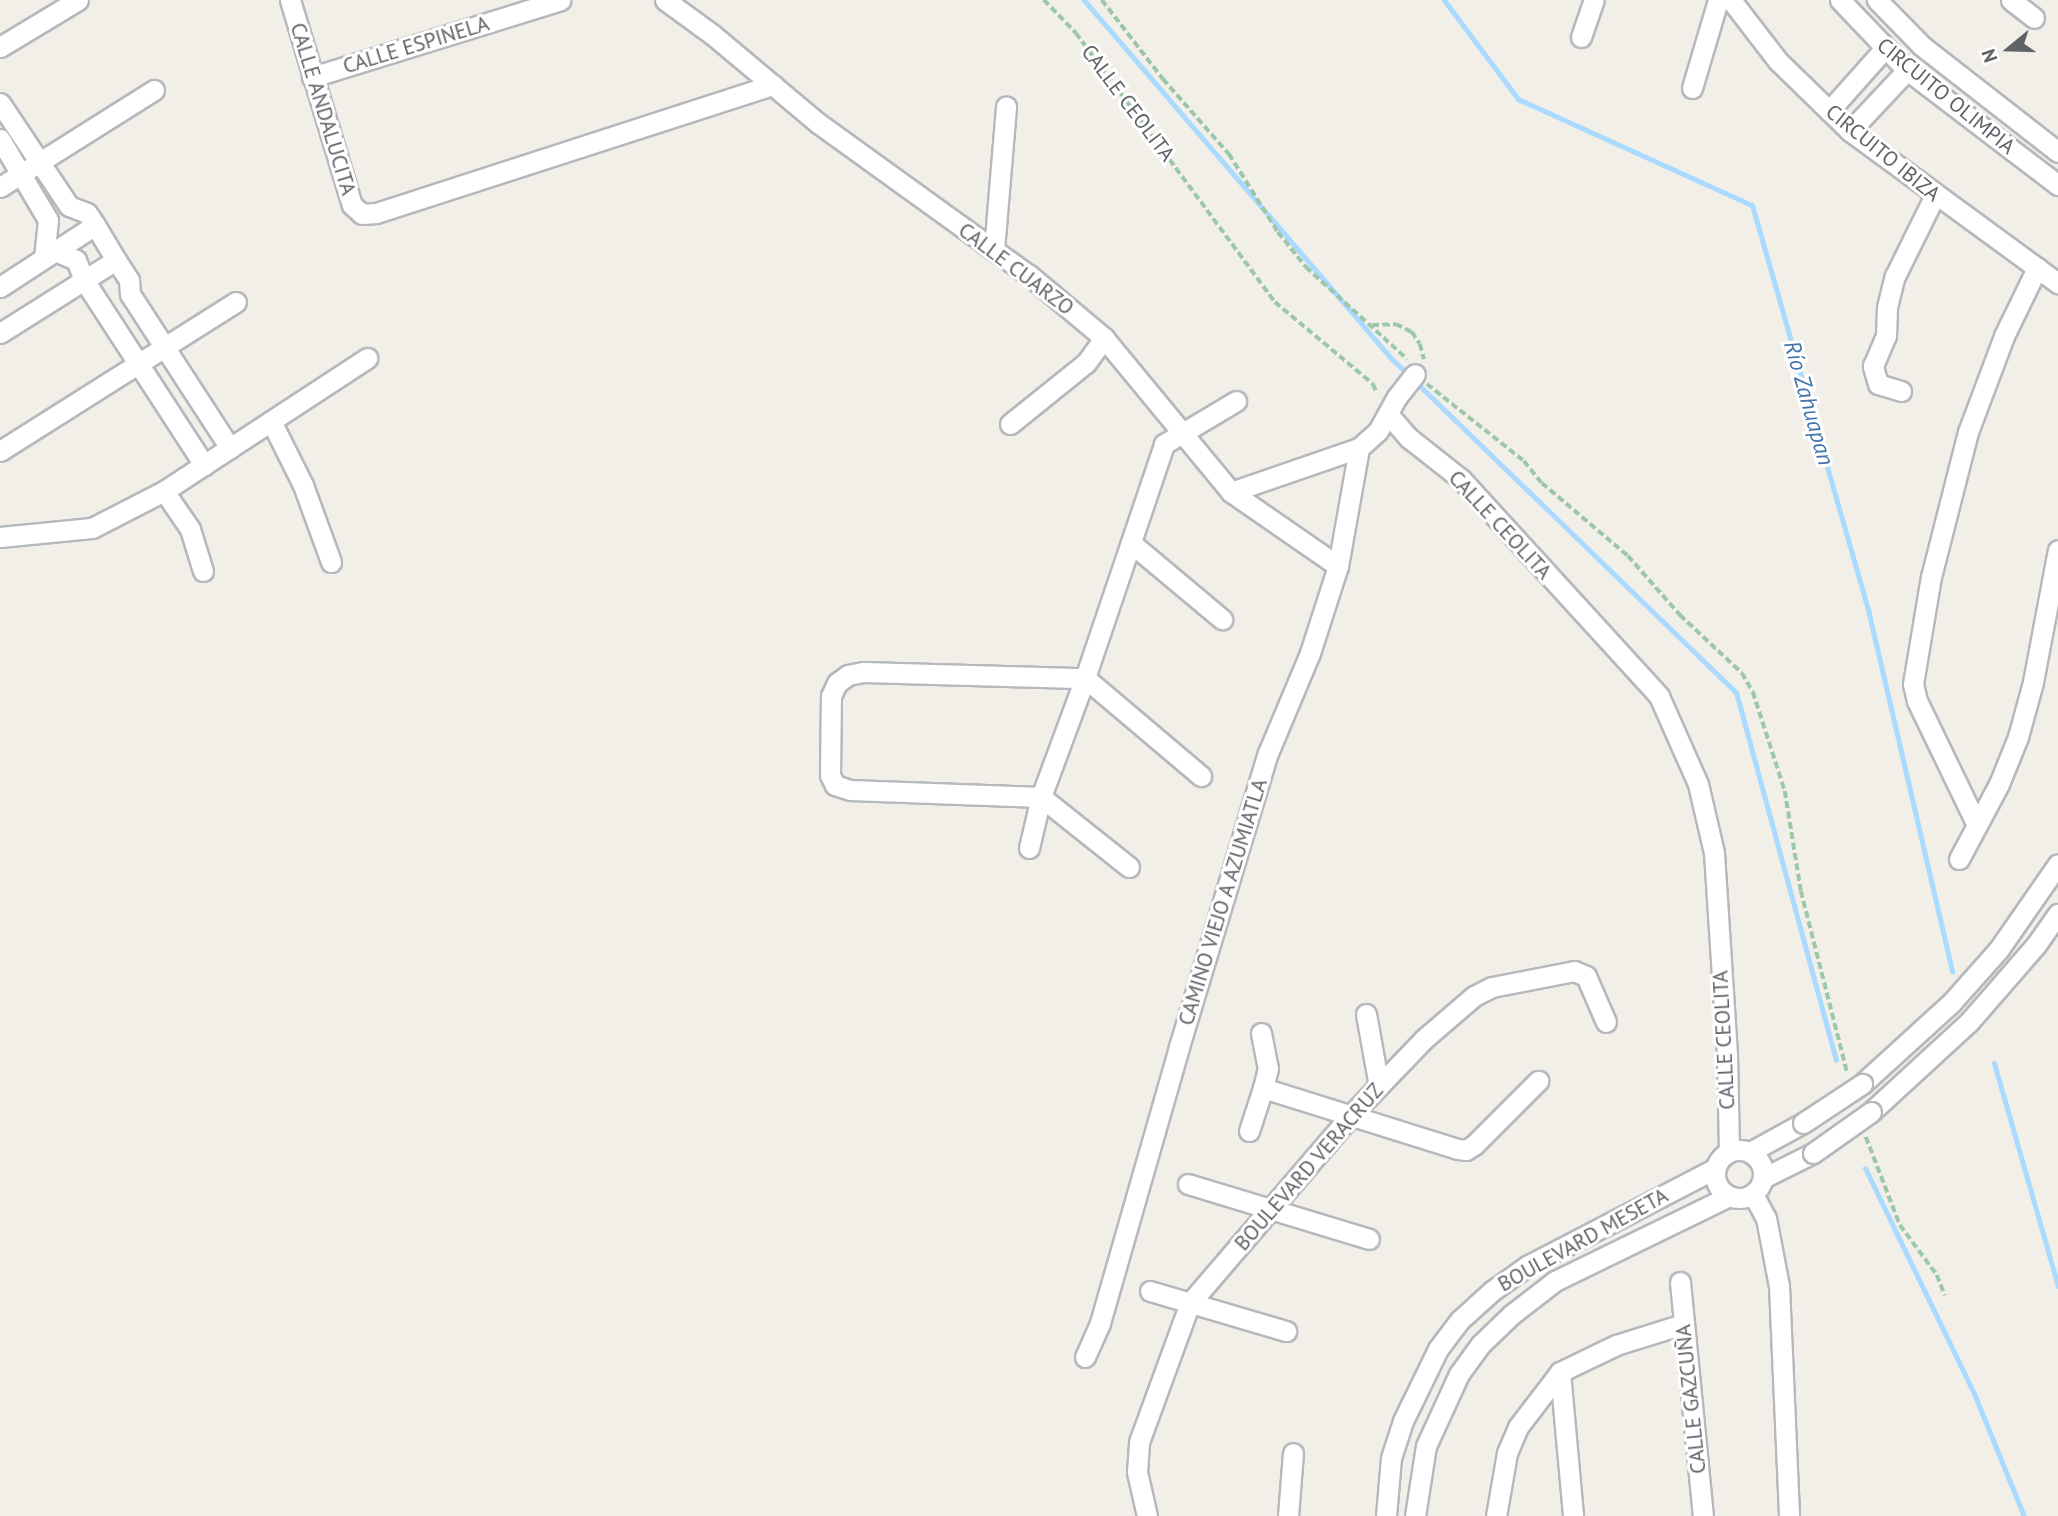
<!DOCTYPE html>
<html>
<head>
<meta charset="utf-8">
<style>
  body { margin:0 }
  #map { position:relative; width:2058px; height:1516px; overflow:hidden; background:#f1efe8; font-family:"PT Sans",sans-serif }
  div>[style] { position:absolute }
  [style*='--x'] { left:calc(var(--x)*1px); top:calc(var(--y)*1px); width:calc(var(--w)*1px); rotate:calc(var(--a)*1deg) }
  .stream>* { height:5px; margin:-2.5px; padding:0 2.5px; transform-origin:2.5px; border-radius:2.5px; background:#aadaff }
  .path>* { height:3.5px; margin-top:-1.75px; transform-origin:0; background:repeating-linear-gradient(90deg,#9cc7a9 0 7px,transparent 0 10.5px) }
  .roads { filter:drop-shadow(2px 0 #b5b8bc) drop-shadow(-2px 0 #b5b8bc) drop-shadow(0 2px #b5b8bc) drop-shadow(0 -2px #b5b8bc) }
  .minor>* { height:19px; margin:-9.5px; padding:0 9.5px; transform-origin:9.5px; border-radius:9.5px; background:#fff }
  .minor>.ring { margin:-9.5px; padding:0; box-sizing:content-box; background:none; border:19px solid #fff; border-radius:50% }
  .bridges { filter:drop-shadow(2px 0 #b5b8bc) drop-shadow(-2px 0 #b5b8bc) drop-shadow(0 2px #b5b8bc) drop-shadow(0 -2px #b5b8bc) }
  .minor-bridge>* { height:19px; margin:-9.5px; padding:0 9.5px; transform-origin:9.5px; border-radius:9.5px; background:#fff }
  span { translate:-50% -50%; white-space:nowrap; text-align:center; line-height:1.15; -webkit-text-stroke:6px #fff; paint-order:stroke }
  .street-label { font-size:21px; color:#5f6368 }
  .water-label { font-size:23px; color:#4174aa; font-style:italic }
  .north { position:absolute; left:1974px; top:14px; width:70px; height:70px; -webkit-text-stroke:5px #fff; paint-order:stroke; rotate:251deg; font-size:19px; font-weight:700; line-height:28px; text-align:center; color:#5f6368 }
  .north::after { content:''; display:block; margin:auto; width:24px; height:32px; background:#5f6368; clip-path:polygon(50% 0,100% 100%,50% 72%,0 100%) }
</style>
</head>
<body>
<div id="map">
  <div class="stream">
    <div style="--x:1084;--y:0;--w:474;--a:49.4"></div>
    <div style="--x:1393;--y:360;--w:477;--a:44.1"></div>
    <div style="--x:1736;--y:692;--w:381;--a:74.8"></div>
    <div style="--x:1444;--y:0;--w:124;--a:53.2"></div>
    <div style="--x:1518;--y:99;--w:257;--a:24.4"></div>
    <div style="--x:1752;--y:205;--w:425;--a:74"></div>
    <div style="--x:1869;--y:614;--w:367;--a:76.9"></div>
    <div style="--x:1994;--y:1063;--w:232;--a:74"></div>
    <div style="--x:1865;--y:1168;--w:253;--a:64.2"></div>
    <div style="--x:1975;--y:1396;--w:130;--a:67.8"></div>
  </div>
  <div class="path">
    <div style="--x:1044;--y:0;--w:46;--a:45.9"></div>
    <div style="--x:1076;--y:33;--w:335;--a:53.5"></div>
    <div style="--x:1275;--y:302;--w:128;--a:39.9"></div>
    <div style="--x:1373;--y:384;--w:10;--a:66"></div>
    <div style="--x:1102;--y:0;--w:100;--a:52.3"></div>
    <div style="--x:1163;--y:79;--w:100;--a:48.7"></div>
    <div style="--x:1229;--y:154;--w:92;--a:57.9"></div>
    <div style="--x:1278;--y:232;--w:45;--a:51.3"></div>
    <div style="--x:1306;--y:267;--w:137;--a:42.3"></div>
    <div style="--x:1372;--y:325;--w:24;--a:-2"></div>
    <div style="--x:1396;--y:324;--w:18;--a:27"></div>
    <div style="--x:1412;--y:332;--w:14;--a:56"></div>
    <div style="--x:1420;--y:344;--w:16;--a:75"></div>
    <div style="--x:1427;--y:384;--w:124;--a:38.4"></div>
    <div style="--x:1524;--y:461;--w:28;--a:51"></div>
    <div style="--x:1542;--y:483;--w:113;--a:40.3"></div>
    <div style="--x:1628;--y:556;--w:79;--a:48.6"></div>
    <div style="--x:1680;--y:615;--w:85;--a:43.1"></div>
    <div style="--x:1742;--y:673;--w:22;--a:60"></div>
    <div style="--x:1753;--y:692;--w:104;--a:72.1"></div>
    <div style="--x:1785;--y:791;--w:101;--a:80.9"></div>
    <div style="--x:1801;--y:891;--w:187;--a:75.7"></div>
    <div style="--x:1866;--y:1137;--w:94;--a:68.9"></div>
    <div style="--x:1900;--y:1225;--w:62;--a:53.5"></div>
    <div style="--x:1937;--y:1275;--w:22;--a:69"></div>
  </div>
  <div class="roads">
    <div class="minor">
      <div style="--x:290;--y:0;--w:214;--a:73.2"></div>
      <div style="--x:352;--y:205;--w:13;--a:42"></div>
      <div style="--x:362;--y:214;--w:14;--a:-4"></div>
      <div style="--x:376;--y:213;--w:417;--a:-17.9"></div>
      <div style="--x:665;--y:0;--w:59;--a:36.1"></div>
      <div style="--x:713;--y:35;--w:137;--a:40"></div>
      <div style="--x:818;--y:123;--w:260;--a:35.8"></div>
      <div style="--x:1029;--y:275;--w:98;--a:40"></div>
      <div style="--x:1104;--y:338;--w:200;--a:50.5"></div>
      <div style="--x:1231;--y:492;--w:130;--a:34.7"></div>
      <div style="--x:1731;--y:0;--w:77;--a:52.4"></div>
      <div style="--x:1778;--y:61;--w:100;--a:44.2"></div>
      <div style="--x:1850;--y:131;--w:258;--a:36.2"></div>
      <div style="--x:1840;--y:0;--w:97;--a:46.3"></div>
      <div style="--x:1907;--y:70;--w:190;--a:37.3"></div>
      <div style="--x:1877;--y:0;--w:64;--a:45.6"></div>
      <div style="--x:1922;--y:46;--w:172;--a:37.9"></div>
      <div style="--x:2011;--y:0;--w:29;--a:38"></div>
      <div style="--x:1581;--y:37;--w:39;--a:-71"></div>
      <div style="--x:0;--y:47;--w:91;--a:-31.1"></div>
      <div style="--x:312;--y:77;--w:260;--a:-17.2"></div>
      <div style="--x:1692;--y:88;--w:92;--a:-73.5"></div>
      <div style="--x:0;--y:103;--w:124;--a:56.2"></div>
      <div style="--x:69;--y:206;--w:19;--a:21"></div>
      <div style="--x:87;--y:213;--w:14;--a:56"></div>
      <div style="--x:1829;--y:111;--w:83;--a:-48.4"></div>
      <div style="--x:1850;--y:131;--w:83;--a:-46.9"></div>
      <div style="--x:0;--y:139;--w:94;--a:59.3"></div>
      <div style="--x:48;--y:220;--w:38;--a:96"></div>
      <div style="--x:0;--y:187;--w:182;--a:-32.2"></div>
      <div style="--x:994;--y:250;--w:144;--a:-85.2"></div>
      <div style="--x:55;--y:251;--w:23;--a:23"></div>
      <div style="--x:76;--y:260;--w:22;--a:68"></div>
      <div style="--x:84;--y:280;--w:221;--a:57"></div>
      <div style="--x:116;--y:260;--w:24;--a:57"></div>
      <div style="--x:129;--y:280;--w:14;--a:86"></div>
      <div style="--x:130;--y:294;--w:184;--a:57"></div>
      <div style="--x:0;--y:287;--w:113;--a:-33.1"></div>
      <div style="--x:95;--y:225;--w:41;--a:59"></div>
      <div style="--x:116;--y:260;--w:137;--a:147.8"></div>
      <div style="--x:1901;--y:391;--w:24;--a:-163"></div>
      <div style="--x:1878;--y:384;--w:19;--a:-106"></div>
      <div style="--x:1873;--y:366;--w:33;--a:-67"></div>
      <div style="--x:1886;--y:336;--w:29;--a:-88"></div>
      <div style="--x:1887;--y:307;--w:32;--a:-76"></div>
      <div style="--x:1895;--y:276;--w:90;--a:-63.7"></div>
      <div style="--x:1388;--y:414;--w:32;--a:49"></div>
      <div style="--x:1409;--y:438;--w:66;--a:38.3"></div>
      <div style="--x:1461;--y:479;--w:294;--a:47.6"></div>
      <div style="--x:1659;--y:696;--w:96;--a:66.1"></div>
      <div style="--x:1698;--y:784;--w:71;--a:76.9"></div>
      <div style="--x:1714;--y:853;--w:201;--a:86.3"></div>
      <div style="--x:1727;--y:1054;--w:98;--a:88.8"></div>
      <div style="--x:271;--y:421;--w:72;--a:63.4"></div>
      <div style="--x:303;--y:485;--w:82;--a:70"></div>
      <div style="--x:1010;--y:424;--w:97;--a:-38.8"></div>
      <div style="--x:1086;--y:363;--w:31;--a:-54"></div>
      <div style="--x:0;--y:451;--w:279;--a:-32.3"></div>
      <div style="--x:164;--y:491;--w:46;--a:55.6"></div>
      <div style="--x:190;--y:529;--w:44;--a:72.8"></div>
      <div style="--x:1231;--y:492;--w:135;--a:-19"></div>
      <div style="--x:1359;--y:448;--w:25;--a:-42"></div>
      <div style="--x:1378;--y:431;--w:39;--a:-61"></div>
      <div style="--x:1397;--y:397;--w:29;--a:-52"></div>
      <div style="--x:0;--y:537;--w:92;--a:-5.6"></div>
      <div style="--x:92;--y:528;--w:81;--a:-27.2"></div>
      <div style="--x:164;--y:491;--w:243;--a:-33.2"></div>
      <div style="--x:1131;--y:543;--w:119;--a:39.9"></div>
      <div style="--x:1977;--y:825;--w:138;--a:-115.8"></div>
      <div style="--x:1917;--y:701;--w:17;--a:-103"></div>
      <div style="--x:1913;--y:684;--w:109;--a:-80.5"></div>
      <div style="--x:1931;--y:577;--w:150;--a:-75.7"></div>
      <div style="--x:1968;--y:432;--w:103;--a:-69.4"></div>
      <div style="--x:2004;--y:336;--w:76;--a:-64.1"></div>
      <div style="--x:1029;--y:848;--w:52;--a:-76.8"></div>
      <div style="--x:1041;--y:797;--w:127;--a:-69.7"></div>
      <div style="--x:1085;--y:678;--w:247;--a:-71.3"></div>
      <div style="--x:1164;--y:444;--w:84;--a:-30.8"></div>
      <div style="--x:1959;--y:859;--w:85;--a:-61.9"></div>
      <div style="--x:1999;--y:784;--w:51;--a:-68"></div>
      <div style="--x:2018;--y:737;--w:57;--a:-74.7"></div>
      <div style="--x:2033;--y:682;--w:134;--a:-79.3"></div>
      <div style="--x:1129;--y:867;--w:112;--a:-141.5"></div>
      <div style="--x:1041;--y:797;--w:191;--a:-177.9"></div>
      <div style="--x:850;--y:790;--w:16;--a:-162"></div>
      <div style="--x:835;--y:785;--w:11;--a:-117"></div>
      <div style="--x:830;--y:775;--w:79;--a:-89.3"></div>
      <div style="--x:831;--y:696;--w:14;--a:-65"></div>
      <div style="--x:837;--y:683;--w:14;--a:-36"></div>
      <div style="--x:848;--y:675;--w:16;--a:-11"></div>
      <div style="--x:864;--y:672;--w:221;--a:1.6"></div>
      <div style="--x:1085;--y:678;--w:152;--a:40.2"></div>
      <div style="--x:1366;--y:1014;--w:73;--a:79.8"></div>
      <div style="--x:1261;--y:1033;--w:36;--a:79"></div>
      <div style="--x:1268;--y:1068;--w:21;--a:104"></div>
      <div style="--x:1263;--y:1088;--w:204;--a:17.4"></div>
      <div style="--x:1458;--y:1149;--w:8;--a:7"></div>
      <div style="--x:1466;--y:1150;--w:9;--a:-32"></div>
      <div style="--x:1474;--y:1145;--w:91;--a:-45"></div>
      <div style="--x:1862;--y:1084;--w:122;--a:-42.3"></div>
      <div style="--x:1952;--y:1002;--w:71;--a:-48.4"></div>
      <div style="--x:1999;--y:949;--w:103;--a:-55.2"></div>
      <div style="--x:1871;--y:1112;--w:133;--a:-42.6"></div>
      <div style="--x:1969;--y:1022;--w:102;--a:-49"></div>
      <div style="--x:2036;--y:945;--w:38;--a:-55"></div>
      <div style="--x:1249;--y:1131;--w:45;--a:-72"></div>
      <div class="ring" style="left:1715px;top:1150px;width:29px;height:29px"></div>
      <div style="--x:1750;--y:1152;--w:60;--a:-28.7"></div>
      <div style="--x:1763;--y:1178;--w:56;--a:-26.6"></div>
      <div style="--x:1188;--y:1184;--w:189;--a:16.9"></div>
      <div style="--x:1753;--y:1194;--w:27;--a:62"></div>
      <div style="--x:1766;--y:1218;--w:69;--a:79.2"></div>
      <div style="--x:1779;--y:1286;--w:230;--a:87.5"></div>
      <div style="--x:1680;--y:1282;--w:235;--a:84.4"></div>
      <div style="--x:1150;--y:1291;--w:142;--a:16.4"></div>
      <div style="--x:1085;--y:1357;--w:37;--a:-66"></div>
      <div style="--x:1100;--y:1323;--w:287;--a:-74"></div>
      <div style="--x:1179;--y:1047;--w:307;--a:-73.2"></div>
      <div style="--x:1268;--y:753;--w:108;--a:-67.2"></div>
      <div style="--x:1310;--y:653;--w:91;--a:-72.2"></div>
      <div style="--x:1338;--y:566;--w:120;--a:-79.9"></div>
      <div style="--x:1560;--y:1372;--w:145;--a:84.8"></div>
      <div style="--x:1147;--y:1516;--w:45;--a:-102.8"></div>
      <div style="--x:1137;--y:1472;--w:30;--a:-86"></div>
      <div style="--x:1139;--y:1442;--w:148;--a:-69.9"></div>
      <div style="--x:1190;--y:1303;--w:246;--a:-49.4"></div>
      <div style="--x:1350;--y:1116;--w:107;--a:-46.1"></div>
      <div style="--x:1424;--y:1039;--w:66;--a:-40.7"></div>
      <div style="--x:1474;--y:996;--w:20;--a:-27"></div>
      <div style="--x:1492;--y:987;--w:84;--a:-11"></div>
      <div style="--x:1574;--y:971;--w:13;--a:23"></div>
      <div style="--x:1586;--y:976;--w:50;--a:66.5"></div>
      <div style="--x:1288;--y:1516;--w:63;--a:-85.5"></div>
      <div style="--x:1386;--y:1516;--w:58;--a:-85.1"></div>
      <div style="--x:1391;--y:1458;--w:39;--a:-72"></div>
      <div style="--x:1403;--y:1421;--w:80;--a:-64.1"></div>
      <div style="--x:1438;--y:1349;--w:36;--a:-53"></div>
      <div style="--x:1460;--y:1320;--w:43;--a:-42.2"></div>
      <div style="--x:1492;--y:1291;--w:43;--a:-35.5"></div>
      <div style="--x:1527;--y:1266;--w:213;--a:-27.4"></div>
      <div style="--x:1415;--y:1516;--w:71;--a:-81.1"></div>
      <div style="--x:1426;--y:1446;--w:79;--a:-65.4"></div>
      <div style="--x:1459;--y:1374;--w:37;--a:-54"></div>
      <div style="--x:1481;--y:1344;--w:42;--a:-44"></div>
      <div style="--x:1511;--y:1315;--w:56;--a:-37.7"></div>
      <div style="--x:1555;--y:1281;--w:194;--a:-26"></div>
      <div style="--x:1496;--y:1516;--w:64;--a:-80.1"></div>
      <div style="--x:1507;--y:1453;--w:28;--a:-67"></div>
      <div style="--x:1518;--y:1427;--w:69;--a:-52.6"></div>
      <div style="--x:1560;--y:1372;--w:62;--a:-25.7"></div>
      <div style="--x:1616;--y:1345;--w:70;--a:-17.4"></div>
    </div>
  </div>
  <div class="bridges">
    <div class="minor-bridge">
      <div style="--x:1803;--y:1123;--w:71;--a:-33.5"></div>
      <div style="--x:1813;--y:1153;--w:71;--a:-35.3"></div>
    </div>
  </div>
  <div class="street-label">
    <span style="left:416px;top:45px;rotate:-17deg">CALLE ESPINELA</span>
    <span style="left:1946px;top:96px;rotate:39deg">CIRCUITO OLIMPIA</span>
    <span style="left:1128px;top:103px;rotate:53deg">CALLE CEOLITA</span>
    <span style="left:323px;top:109px;rotate:73deg">CALLE ANDALUCITA</span>
    <span style="left:1883px;top:153px;rotate:39deg">CIRCUITO IBIZA</span>
    <span style="left:1016px;top:269px;rotate:37deg">CALLE CUARZO</span>
    <span style="left:1500px;top:525px;rotate:47deg">CALLE CEOLITA</span>
    <span style="left:1223px;top:902px;rotate:-73deg">CAMINO VIEJO A AZUMIATLA</span>
    <span style="left:1724px;top:1040px;rotate:-93deg">CALLE CEOLITA</span>
    <span style="left:1309px;top:1167px;rotate:-49deg">BOULEVARD VERACRUZ</span>
    <span style="left:1583px;top:1240px;rotate:-29deg">BOULEVARD MESETA</span>
    <span style="left:1691px;top:1399px;rotate:-96deg">CALLE GAZCUÑA</span>
  </div>
  <div class="water-label">
    <span style="left:1809px;top:403px;rotate:74deg">Río Zahuapan</span>
  </div>
  <div class="north">N</div>
</div>
</body>
</html>
